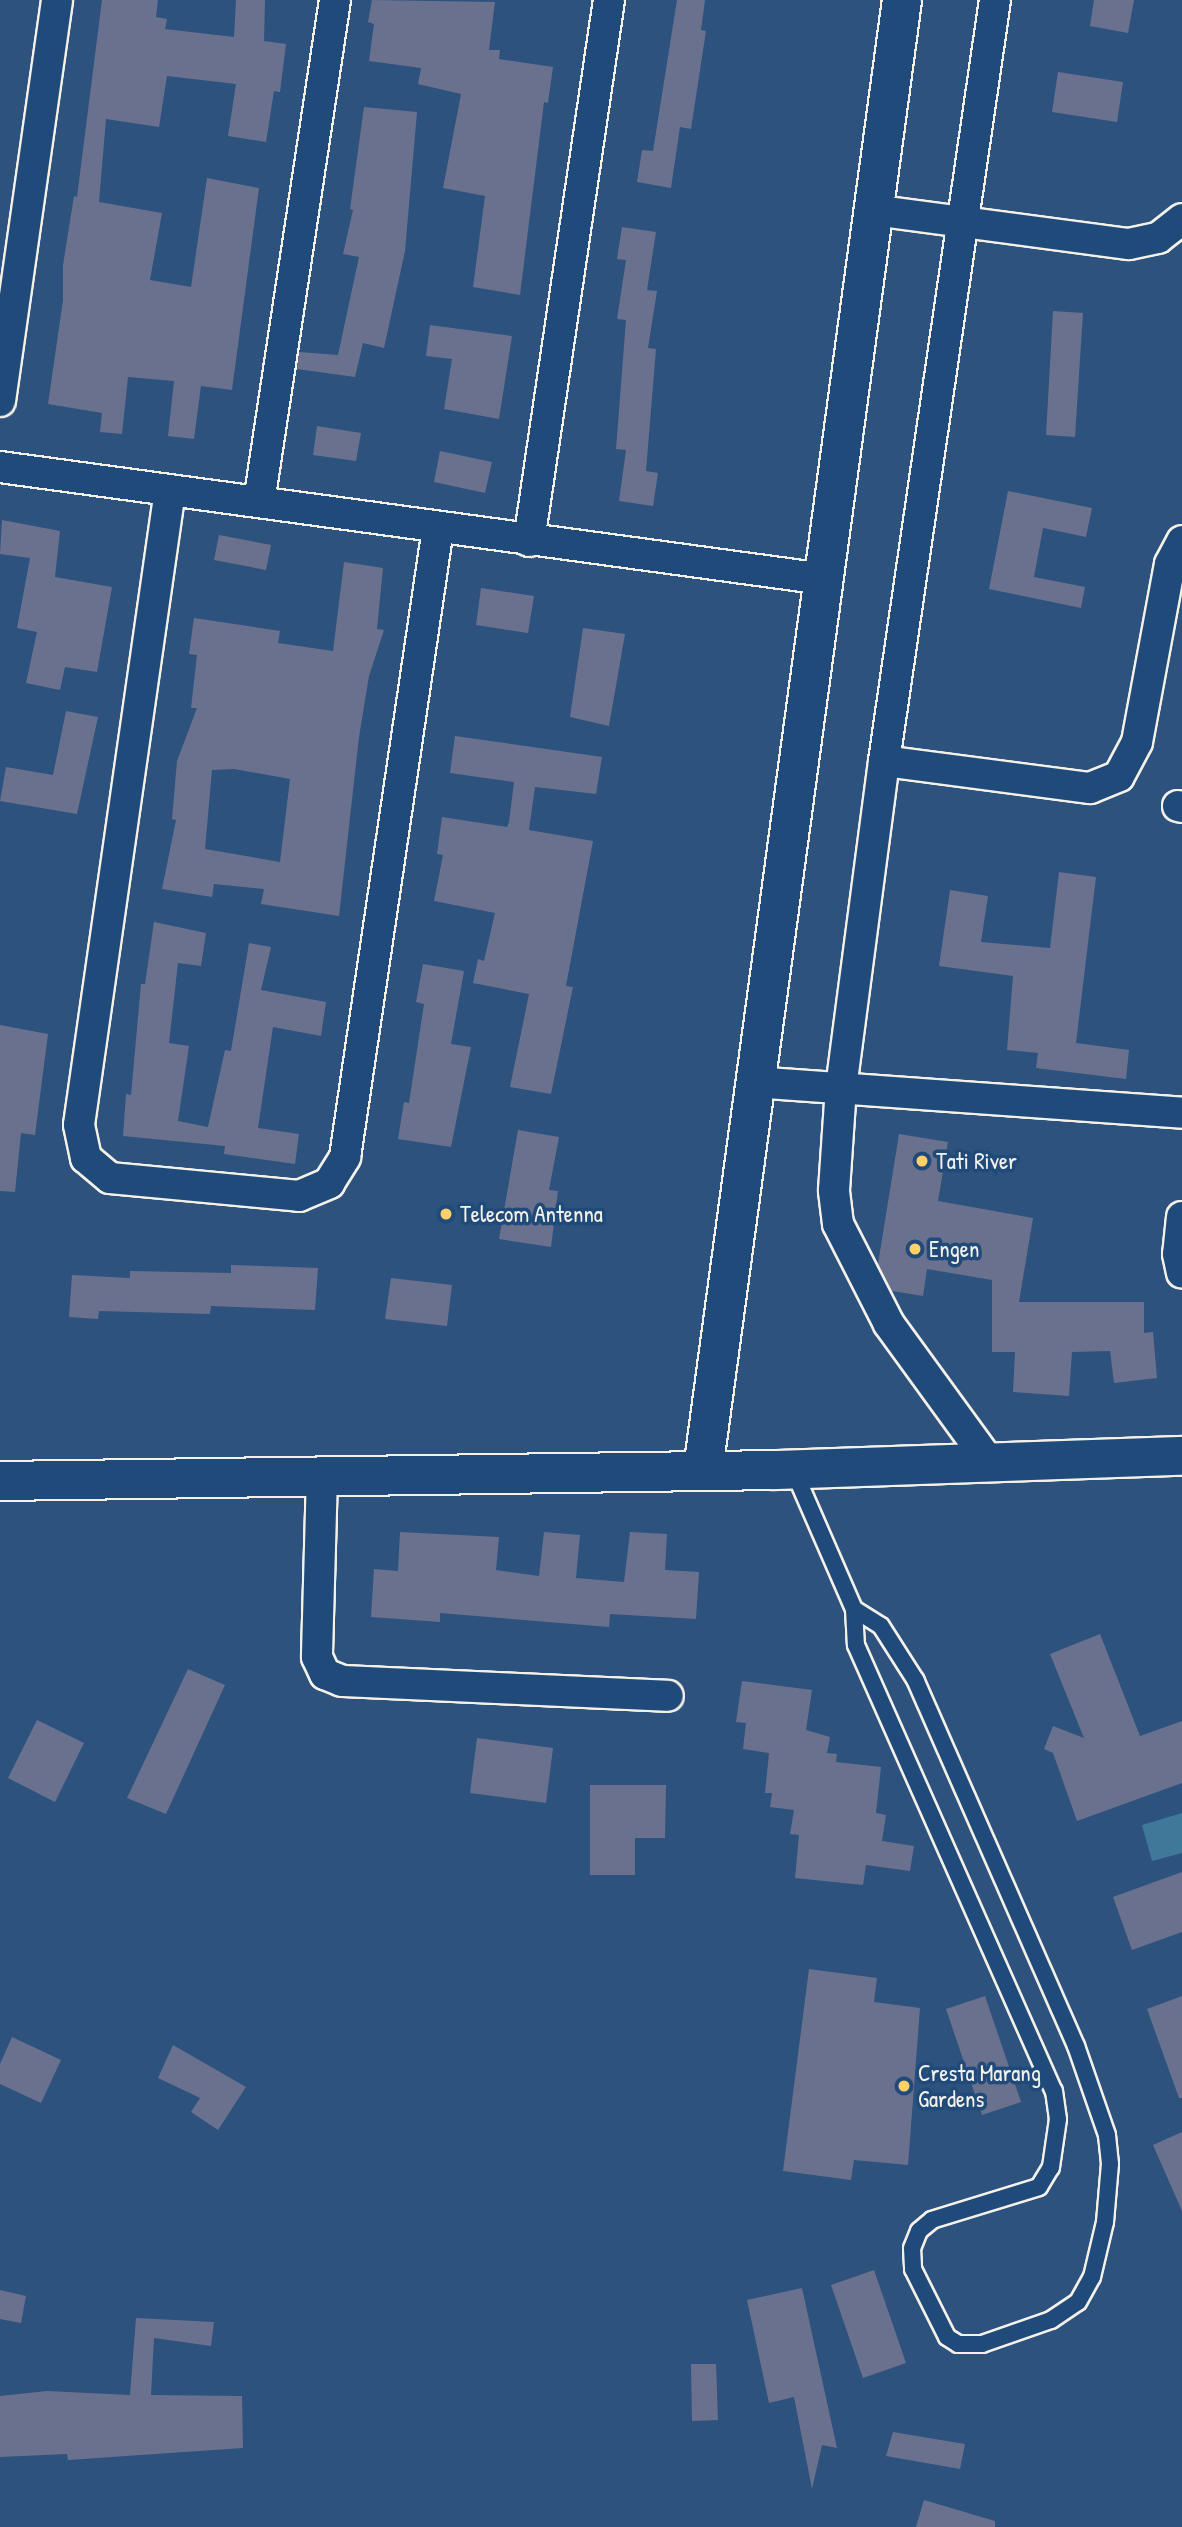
<!DOCTYPE html>
<html>
<head>
<meta charset="utf-8">
<style>
  body { margin:0 }
  #map { position:relative; width:1182px; height:2527px; overflow:hidden; background:#2e527e; font-family:"Patrick Hand",sans-serif }
  div>[style] { position:absolute }
  [style*='--x'] { left:calc(var(--x)*1px); top:calc(var(--y)*1px); width:calc(var(--w)*1px); rotate:calc(var(--a)*1deg) }
  .water>* { inset:0; background:#40789a }
  .building>* { inset:0; background:#6a718e }
  .roads { filter:drop-shadow(2px 0 #f4f1e8) drop-shadow(-2px 0 #f4f1e8) drop-shadow(0 2px #f4f1e8) drop-shadow(0 -2px #f4f1e8) }
  .lane>* { height:16px; margin:-8px; padding:0 8px; transform-origin:8px; border-radius:8px; background:#1f4a7a }
  .street>* { height:30px; margin:-15px; padding:0 15px; transform-origin:15px; border-radius:15px; background:#1f4a7a }
  .secondary>* { height:38px; margin:-19px; padding:0 19px; transform-origin:19px; border-radius:19px; background:#1f4a7a }
  .dots>* { width:19px; height:19px; translate:-50% -50%; box-sizing:border-box; border:4px solid #1f4a7a; border-radius:50% }
  span { translate:-50% -50%; white-space:nowrap; text-align:center; line-height:1.15; -webkit-text-stroke:7px #1f4a7a; paint-order:stroke }
  .poi-label { font-size:23px; color:#f4f1e8 }
  .left { translate:0 -50%; text-align:left }
</style>
</head>
<body>
<div id="map">
  <div class="water">
    <div style="clip-path:polygon(1182px 1813px,1182px 1853px,1152px 1861px,1142px 1825px)"></div>
  </div>
  <div class="building">
    <div style="clip-path:polygon(102px 0,158px 0,156px 17px,167px 19px,165px 29px,234px 37px,236px 0,265px 0,264px 41px,286px 44px,280px 92px,274px 91px,266px 142px,228px 136px,236px 84px,167px 76px,159px 127px,106px 119px,99px 202px,162px 213px,150px 280px,191px 287px,207px 178px,259px 188px,232px 390px,201px 386px,194px 439px,168px 436px,174px 381px,128px 377px,122px 434px,100px 432px,102px 413px,48px 404px,63px 300px,63px 265px,74px 196px,77px 197px)"></div>
    <div style="clip-path:polygon(372px 0,495px 2px,489px 50px,500px 50px,499px 59px,553px 67px,548px 103px,544px 102px,520px 295px,473px 287px,485px 196px,443px 188px,461px 94px,418px 84px,421px 68px,369px 61px,374px 24px,368px 22px)"></div>
    <div style="clip-path:polygon(677px 0,705px 0,701px 30px,706px 31px,691px 129px,680px 127px,671px 188px,637px 182px,642px 150px,653px 151px)"></div>
    <div style="clip-path:polygon(1094px 0,1134px 0,1128px 33px,1090px 26px)"></div>
    <div style="clip-path:polygon(1058px 72px,1123px 82px,1117px 122px,1052px 112px)"></div>
    <div style="clip-path:polygon(364px 107px,417px 112px,405px 251px,384px 348px,363px 343px,355px 377px,297px 369px,299px 352px,338px 355px,359px 257px,343px 254px,353px 210px,350px 209px)"></div>
    <div style="clip-path:polygon(622px 227px,656px 232px,647px 290px,657px 291px,648px 348px,656px 349px,646px 471px,658px 473px,653px 506px,619px 501px,626px 450px,616px 449px,626px 320px,617px 319px,626px 260px,617px 259px)"></div>
    <div style="clip-path:polygon(1053px 311px,1083px 313px,1075px 437px,1046px 435px)"></div>
    <div style="clip-path:polygon(430px 325px,512px 336px,499px 419px,444px 409px,452px 359px,426px 356px)"></div>
    <div style="clip-path:polygon(317px 426px,361px 433px,356px 461px,313px 455px)"></div>
    <div style="clip-path:polygon(440px 451px,492px 462px,485px 493px,434px 482px)"></div>
    <div style="clip-path:polygon(1008px 491px,1092px 508px,1086px 537px,1043px 528px,1034px 577px,1085px 587px,1081px 608px,989px 589px)"></div>
    <div style="clip-path:polygon(2px 520px,60px 531px,55px 577px,112px 587px,97px 672px,65px 667px,60px 690px,26px 683px,37px 632px,17px 628px,30px 558px,0 554px)"></div>
    <div style="clip-path:polygon(219px 535px,271px 545px,266px 570px,214px 560px)"></div>
    <div style="clip-path:polygon(evenodd,344px 562px,383px 568px,377px 629px,384px 630px,369px 676px,359px 737px,339px 916px,261px 904px,264px 889px,214px 884px,212px 897px,162px 889px,176px 820px,172px 819px,177px 761px,197px 708px,191px 708px,197px 655px,189px 654px,194px 618px,280px 631px,278px 643px,333px 651px,344px 562px,234px 769px,290px 779px,280px 862px,205px 849px,212px 770px,234px 769px)"></div>
    <div style="clip-path:polygon(481px 588px,534px 596px,528px 633px,476px 625px)"></div>
    <div style="clip-path:polygon(583px 628px,625px 634px,609px 726px,570px 717px)"></div>
    <div style="clip-path:polygon(66px 711px,98px 717px,77px 814px,0 801px,6px 767px,53px 775px)"></div>
    <div style="clip-path:polygon(455px 736px,602px 757px,596px 794px,535px 787px,529px 830px,593px 841px,566px 986px,573px 987px,551px 1094px,510px 1087px,529px 994px,473px 983px,478px 959px,484px 961px,495px 913px,434px 901px,443px 855px,437px 854px,442px 817px,507px 827px,509px 822px,514px 782px,450px 773px)"></div>
    <div style="clip-path:polygon(1059px 872px,1096px 877px,1076px 1043px,1129px 1050px,1126px 1079px,1036px 1068px,1038px 1053px,1007px 1050px,1013px 976px,939px 966px,950px 890px,988px 896px,981px 942px,1050px 948px)"></div>
    <div style="clip-path:polygon(154px 922px,206px 933px,201px 966px,178px 963px,169px 1043px,189px 1046px,178px 1121px,208px 1127px,225px 1050px,231px 1051px,249px 943px,271px 947px,261px 990px,326px 1002px,321px 1036px,273px 1027px,258px 1128px,299px 1134px,295px 1164px,224px 1154px,225px 1146px,123px 1136px,126px 1094px,131px 1095px,141px 984px,145px 984px)"></div>
    <div style="clip-path:polygon(423px 964px,464px 971px,451px 1044px,471px 1047px,451px 1147px,398px 1139px,404px 1102px,409px 1103px,424px 1004px,416px 1002px)"></div>
    <div style="clip-path:polygon(0 1025px,48px 1034px,35px 1135px,21px 1133px,15px 1192px,0 1191px)"></div>
    <div style="clip-path:polygon(518px 1130px,559px 1137px,549px 1190px,558px 1191px,551px 1247px,499px 1239px)"></div>
    <div style="clip-path:polygon(899px 1134px,948px 1142px,938px 1201px,1033px 1218px,1019px 1302px,1144px 1302px,1144px 1333px,1153px 1332px,1157px 1378px,1114px 1383px,1110px 1351px,1072px 1352px,1069px 1396px,1013px 1392px,1015px 1352px,992px 1352px,992px 1280px,927px 1269px,923px 1296px,892px 1291px,878px 1264px)"></div>
    <div style="clip-path:polygon(231px 1265px,318px 1268px,315px 1310px,211px 1306px,210px 1314px,99px 1311px,98px 1319px,69px 1317px,72px 1275px,130px 1278px,130px 1271px,231px 1273px)"></div>
    <div style="clip-path:polygon(391px 1278px,452px 1285px,447px 1326px,385px 1319px)"></div>
    <div style="clip-path:polygon(400px 1532px,499px 1537px,496px 1570px,539px 1576px,544px 1532px,580px 1535px,576px 1578px,624px 1582px,630px 1532px,667px 1534px,665px 1570px,699px 1572px,696px 1619px,610px 1614px,609px 1627px,440px 1613px,440px 1622px,371px 1617px,374px 1569px,398px 1571px)"></div>
    <div style="clip-path:polygon(1100px 1634px,1140px 1736px,1182px 1721px,1182px 1783px,1077px 1821px,1053px 1753px,1044px 1749px,1053px 1726px,1084px 1738px,1050px 1654px)"></div>
    <div style="clip-path:polygon(188px 1669px,225px 1685px,166px 1814px,127px 1798px)"></div>
    <div style="clip-path:polygon(742px 1681px,812px 1690px,806px 1730px,830px 1737px,827px 1753px,837px 1754px,836px 1762px,881px 1767px,876px 1813px,886px 1815px,882px 1841px,914px 1846px,910px 1871px,866px 1865px,863px 1885px,795px 1878px,799px 1835px,790px 1834px,794px 1810px,770px 1807px,772px 1793px,765px 1793px,769px 1753px,743px 1749px,746px 1723px,736px 1722px)"></div>
    <div style="clip-path:polygon(37px 1720px,84px 1743px,55px 1802px,8px 1778px)"></div>
    <div style="clip-path:polygon(477px 1738px,553px 1748px,546px 1803px,470px 1793px)"></div>
    <div style="clip-path:polygon(590px 1785px,666px 1785px,665px 1838px,635px 1838px,635px 1875px,590px 1875px)"></div>
    <div style="clip-path:polygon(1182px 1872px,1182px 1932px,1132px 1950px,1113px 1897px)"></div>
    <div style="clip-path:polygon(809px 1969px,877px 1978px,874px 2002px,920px 2008px,908px 2165px,854px 2160px,851px 2180px,783px 2171px)"></div>
    <div style="clip-path:polygon(985px 1996px,1021px 2102px,982px 2115px,946px 2009px)"></div>
    <div style="clip-path:polygon(1182px 1996px,1182px 2098px,1179px 2098px,1147px 2009px)"></div>
    <div style="clip-path:polygon(12px 2037px,61px 2060px,41px 2103px,0 2084px,0 2064px)"></div>
    <div style="clip-path:polygon(173px 2045px,246px 2087px,218px 2130px,191px 2112px,200px 2098px,158px 2078px)"></div>
    <div style="clip-path:polygon(1182px 2132px,1182px 2211px,1153px 2145px)"></div>
    <div style="clip-path:polygon(874px 2270px,906px 2363px,863px 2378px,831px 2285px)"></div>
    <div style="clip-path:polygon(802px 2288px,837px 2448px,822px 2445px,812px 2489px,794px 2397px,769px 2403px,747px 2300px)"></div>
    <div style="clip-path:polygon(0 2290px,26px 2296px,21px 2323px,0 2319px)"></div>
    <div style="clip-path:polygon(136px 2318px,214px 2322px,211px 2346px,154px 2338px,151px 2395px,242px 2396px,243px 2448px,68px 2460px,67px 2454px,0 2457px,0 2396px,47px 2391px,130px 2395px)"></div>
    <div style="clip-path:polygon(691px 2364px,716px 2364px,718px 2420px,692px 2421px)"></div>
    <div style="clip-path:polygon(893px 2432px,965px 2444px,960px 2469px,886px 2456px)"></div>
    <div style="clip-path:polygon(924px 2500px,995px 2521px,995px 2527px,916px 2527px)"></div>
  </div>
  <div class="roads">
    <div class="lane">
      <div style="--x:793;--y:1469;--w:153;--a:66.5"></div>
      <div style="--x:854;--y:1609;--w:36;--a:87"></div>
      <div style="--x:856;--y:1645;--w:488;--a:66.1"></div>
      <div style="--x:1054;--y:2091;--w:28;--a:82"></div>
      <div style="--x:1058;--y:2119;--w:49;--a:98.3"></div>
      <div style="--x:1051;--y:2167;--w:23;--a:121"></div>
      <div style="--x:1039;--y:2187;--w:112;--a:162.9"></div>
      <div style="--x:932;--y:2220;--w:17;--a:140"></div>
      <div style="--x:919;--y:2231;--w:18;--a:112"></div>
      <div style="--x:912;--y:2248;--w:21;--a:87"></div>
      <div style="--x:913;--y:2269;--w:76;--a:63.4"></div>
      <div style="--x:947;--y:2337;--w:13;--a:32"></div>
      <div style="--x:958;--y:2344;--w:24;--a:0"></div>
      <div style="--x:982;--y:2344;--w:73;--a:-19.2"></div>
      <div style="--x:1051;--y:2320;--w:32;--a:-34"></div>
      <div style="--x:1078;--y:2302;--w:29;--a:-61"></div>
      <div style="--x:1092;--y:2277;--w:57;--a:-76.7"></div>
      <div style="--x:1105;--y:2222;--w:58;--a:-85.1"></div>
      <div style="--x:1110;--y:2164;--w:29;--a:-96"></div>
      <div style="--x:1107;--y:2135;--w:94;--a:-109.2"></div>
      <div style="--x:1076;--y:2046;--w:399;--a:-113.7"></div>
      <div style="--x:916;--y:1681;--w:65;--a:-122.5"></div>
      <div style="--x:881;--y:1626;--w:32;--a:-148"></div>
    </div>
    <div class="street">
      <div style="--x:873;--y:210;--w:258;--a:7.6"></div>
      <div style="--x:1129;--y:244;--w:30;--a:-12"></div>
      <div style="--x:1158;--y:238;--w:31;--a:-38"></div>
      <div style="--x:0;--y:401;--w:405;--a:-81.9"></div>
      <div style="--x:0;--y:467;--w:832;--a:7.74"></div>
      <div style="--x:170;--y:490;--w:641;--a:98.16"></div>
      <div style="--x:79;--y:1125;--w:34;--a:78"></div>
      <div style="--x:86;--y:1158;--w:31;--a:40"></div>
      <div style="--x:110;--y:1178;--w:190;--a:5.4"></div>
      <div style="--x:299;--y:1196;--w:33;--a:-23"></div>
      <div style="--x:329;--y:1183;--w:31;--a:-58"></div>
      <div style="--x:345;--y:1157;--w:636;--a:-81.59"></div>
      <div style="--x:259;--y:502;--w:508;--a:-81.39"></div>
      <div style="--x:529;--y:541;--w:547;--a:-81.59"></div>
      <div style="--x:884;--y:761;--w:208;--a:7.5"></div>
      <div style="--x:1090;--y:788;--w:31;--a:-22"></div>
      <div style="--x:1119;--y:776;--w:38;--a:-62"></div>
      <div style="--x:1137;--y:742;--w:181;--a:-79.5"></div>
      <div style="--x:1170;--y:564;--w:26;--a:-62"></div>
      <div style="--x:1178;--y:806;--w:4;--a:14"></div>
      <div style="--x:754;--y:1082;--w:429;--a:4.1"></div>
      <div style="--x:1182;--y:1217;--w:37;--a:96"></div>
      <div style="--x:1178;--y:1254;--w:19;--a:78"></div>
      <div style="--x:990;--y:1463;--w:172;--a:-126"></div>
      <div style="--x:889;--y:1324;--w:112;--a:-117"></div>
      <div style="--x:838;--y:1224;--w:34;--a:-97"></div>
      <div style="--x:834;--y:1190;--w:102;--a:-86.1"></div>
      <div style="--x:841;--y:1088;--w:330;--a:-82.5"></div>
      <div style="--x:884;--y:761;--w:769;--a:-81.7"></div>
      <div style="--x:322;--y:1475;--w:182;--a:91.6"></div>
      <div style="--x:317;--y:1657;--w:19;--a:65"></div>
      <div style="--x:325;--y:1674;--w:18;--a:22"></div>
      <div style="--x:342;--y:1681;--w:326;--a:2.6"></div>
    </div>
    <div class="secondary">
      <div style="--x:703;--y:1470;--w:1483;--a:-82.29"></div>
      <div style="--x:0;--y:1481;--w:775;--a:-0.81"></div>
      <div style="--x:775;--y:1470;--w:407;--a:-2"></div>
    </div>
  </div>
  <div class="dots">
    <div style="left:922px;top:1161px;background:#ffd166"></div>
    <div style="left:446px;top:1214px;background:#ffd166"></div>
    <div style="left:915px;top:1249px;background:#ffd166"></div>
    <div style="left:904px;top:2086px;background:#ffd166"></div>
  </div>
  <div class="poi-label">
    <span class="left" style="left:936px;top:1161px">Tati River</span>
    <span class="left" style="left:460px;top:1214px">Telecom Antenna</span>
    <span class="left" style="left:929px;top:1249px">Engen</span>
    <span class="left" style="left:918px;top:2086px">Cresta Marang<br>Gardens</span>
  </div>
</div>
</body>
</html>
